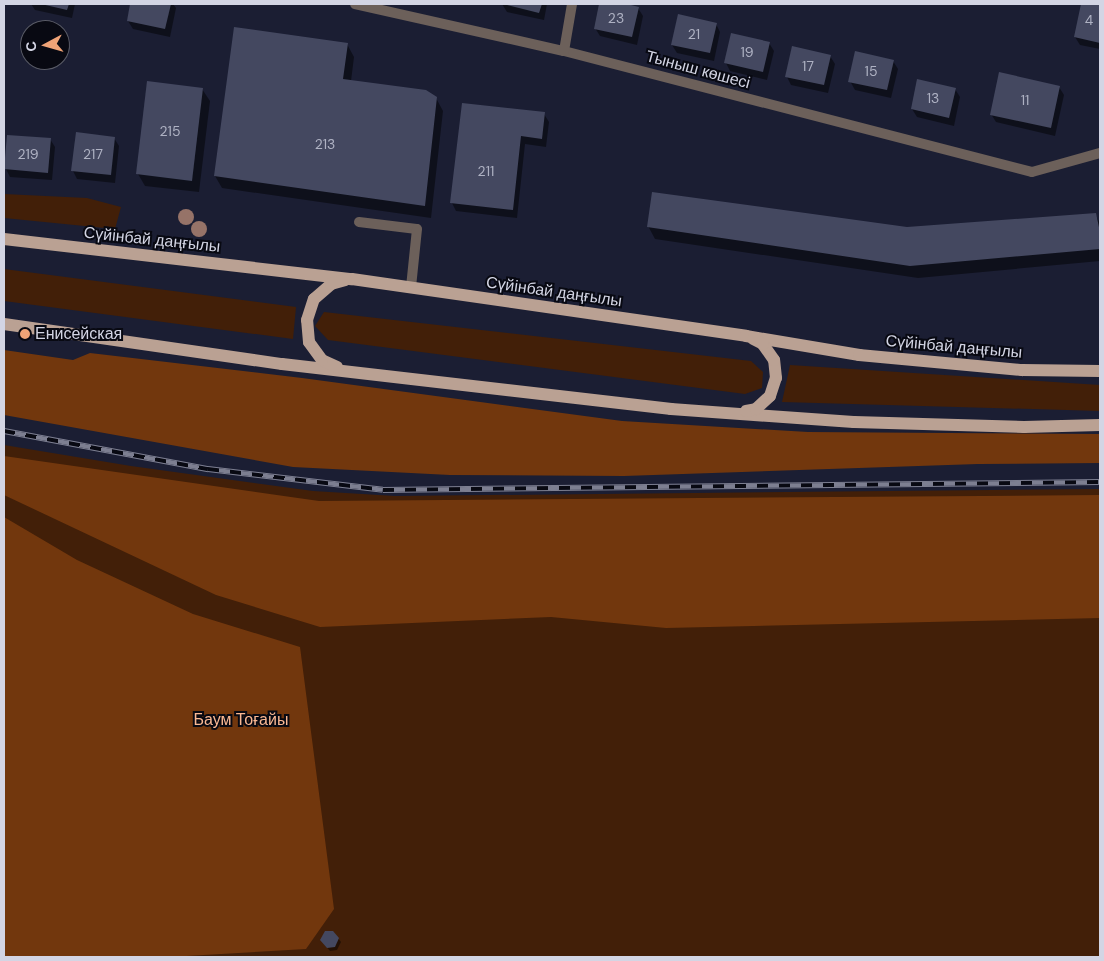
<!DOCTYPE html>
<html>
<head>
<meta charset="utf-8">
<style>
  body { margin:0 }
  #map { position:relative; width:1104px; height:961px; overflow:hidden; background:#1b1e33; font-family:"DM Sans",sans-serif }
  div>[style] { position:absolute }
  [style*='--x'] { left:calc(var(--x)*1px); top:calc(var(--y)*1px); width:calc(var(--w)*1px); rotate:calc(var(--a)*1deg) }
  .green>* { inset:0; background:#421f08 }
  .forest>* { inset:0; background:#72370d }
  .shadow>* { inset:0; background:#0007 }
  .building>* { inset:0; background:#444860 }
  .service>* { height:10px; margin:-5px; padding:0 5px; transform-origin:5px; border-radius:5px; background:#6c605a }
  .minor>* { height:10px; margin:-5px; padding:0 5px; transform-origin:5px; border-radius:5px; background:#6c605a }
  .primary>* { height:12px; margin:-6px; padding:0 6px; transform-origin:6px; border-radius:6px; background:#baa193 }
  .rail>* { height:5.5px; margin-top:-2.75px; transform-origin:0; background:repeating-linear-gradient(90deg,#080912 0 11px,#7d7f91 0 22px); box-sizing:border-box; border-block:1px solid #7d7f91 }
  .trees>* { width:16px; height:16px; margin:-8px; border-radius:50%; background:#967368 }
  .dots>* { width:14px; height:14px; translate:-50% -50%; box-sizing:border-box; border:2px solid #080912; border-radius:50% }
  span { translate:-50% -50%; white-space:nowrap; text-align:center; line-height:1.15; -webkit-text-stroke:4px #080912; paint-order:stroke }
  .number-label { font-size:14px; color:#afb2c3 }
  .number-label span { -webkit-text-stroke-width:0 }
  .street-label { font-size:16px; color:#d3d5e4 }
  .poi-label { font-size:16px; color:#d3d5e4 }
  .left { translate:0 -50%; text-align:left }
  .park-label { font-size:16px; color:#fab893 }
  .frame { position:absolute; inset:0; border:5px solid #d3d5e4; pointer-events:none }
  .north { position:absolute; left:20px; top:20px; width:50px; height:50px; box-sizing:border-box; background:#080912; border:1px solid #595b66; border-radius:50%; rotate:264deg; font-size:14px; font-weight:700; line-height:20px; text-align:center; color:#d3d5e4 }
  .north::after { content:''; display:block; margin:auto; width:18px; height:22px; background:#efa377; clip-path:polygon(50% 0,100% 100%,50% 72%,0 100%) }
</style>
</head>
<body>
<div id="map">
  <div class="green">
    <div style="clip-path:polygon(4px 194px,87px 198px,121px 207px,115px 229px,4px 218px)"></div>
    <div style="clip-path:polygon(4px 269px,296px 307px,293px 339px,4px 301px)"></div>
    <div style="clip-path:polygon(324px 312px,751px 361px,763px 372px,762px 388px,745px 394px,328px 340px,315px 326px)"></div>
    <div style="clip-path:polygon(790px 365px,1100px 385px,1100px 411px,782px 402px)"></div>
    <div style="clip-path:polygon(4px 445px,131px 466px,313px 491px,395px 496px,1100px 489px,1100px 957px,4px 957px)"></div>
  </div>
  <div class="forest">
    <div style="clip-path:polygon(4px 350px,73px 360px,90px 353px,302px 378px,622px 421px,808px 432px,1100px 434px,1100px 463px,978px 464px,624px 476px,450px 475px,293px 467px,4px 415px)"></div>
    <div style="clip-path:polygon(4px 456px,319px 501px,1100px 495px,1100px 618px,666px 628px,551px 617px,320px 627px,216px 595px,4px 495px)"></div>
    <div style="clip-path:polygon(4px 517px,77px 560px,193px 614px,300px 647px,334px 909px,306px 949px,169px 957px,4px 957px)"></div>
  </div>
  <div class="shadow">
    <div style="clip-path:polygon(31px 4px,75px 4px,72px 18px,35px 10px)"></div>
    <div style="clip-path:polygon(132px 4px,173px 4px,176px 8px,170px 37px,133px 29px,128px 21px)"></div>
    <div style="clip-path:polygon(502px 4px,547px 4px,544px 20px,507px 12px)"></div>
    <div style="clip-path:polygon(601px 4px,621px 4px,638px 8px,643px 16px,637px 45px,600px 36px,595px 28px)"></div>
    <div style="clip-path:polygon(1082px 4px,1100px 4px,1100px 49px,1080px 45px,1075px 37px)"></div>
    <div style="clip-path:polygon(716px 24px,720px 32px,714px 61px,677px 53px,672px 45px)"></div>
    <div style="clip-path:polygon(769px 43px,774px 51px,767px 80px,730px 71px,726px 63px)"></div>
    <div style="clip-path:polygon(347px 44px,354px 57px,351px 81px,436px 98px,443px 111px,431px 218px,222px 188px,215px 176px)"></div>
    <div style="clip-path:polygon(830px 56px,835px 64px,828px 93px,791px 85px,787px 77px)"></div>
    <div style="clip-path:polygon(893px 61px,898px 69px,891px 98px,855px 90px,850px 81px)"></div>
    <div style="clip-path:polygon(918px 80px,955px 89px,960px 97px,954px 126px,917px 117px,912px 109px)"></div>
    <div style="clip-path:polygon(1059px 87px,1064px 95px,1055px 136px,996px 122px,991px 114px)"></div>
    <div style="clip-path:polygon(202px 89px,210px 101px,199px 192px,145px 186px,138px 174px)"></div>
    <div style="clip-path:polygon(463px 104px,544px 114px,549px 122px,546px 147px,525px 144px,517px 218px,456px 211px,452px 203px)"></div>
    <div style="clip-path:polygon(114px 138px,119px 146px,115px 183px,77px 179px,73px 171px)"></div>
    <div style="clip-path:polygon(50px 139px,55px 147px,52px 180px,10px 177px,6px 169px)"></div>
    <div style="clip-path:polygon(1095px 214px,1100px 223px,1100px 261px,918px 278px,655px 239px,648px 226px,907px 228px)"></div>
    <div style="clip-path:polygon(338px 938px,341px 942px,337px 950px,330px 951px,324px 944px)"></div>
  </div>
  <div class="building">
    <div style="clip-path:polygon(41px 4px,69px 4px,67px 10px)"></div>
    <div style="clip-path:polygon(130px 4px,171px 4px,165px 29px,127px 21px)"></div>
    <div style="clip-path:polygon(503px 4px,542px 4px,539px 13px)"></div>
    <div style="clip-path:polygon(599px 4px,627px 4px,639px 7px,632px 37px,594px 29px)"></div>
    <div style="clip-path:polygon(1081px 4px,1100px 4px,1100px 43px,1074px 37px)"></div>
    <div style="clip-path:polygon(678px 14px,717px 23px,710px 53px,671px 45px)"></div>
    <div style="clip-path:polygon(234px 27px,348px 43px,343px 79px,426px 90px,437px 97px,425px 206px,214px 176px)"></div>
    <div style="clip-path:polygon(731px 33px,770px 42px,763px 72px,724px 63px)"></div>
    <div style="clip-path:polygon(792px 46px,831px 55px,824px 85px,785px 77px)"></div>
    <div style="clip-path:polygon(855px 51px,894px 60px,887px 90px,848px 82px)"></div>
    <div style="clip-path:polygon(999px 72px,1060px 86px,1051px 128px,990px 115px)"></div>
    <div style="clip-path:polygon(917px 79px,956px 88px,949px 118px,911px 109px)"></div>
    <div style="clip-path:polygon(147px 81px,203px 88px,192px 181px,136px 174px)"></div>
    <div style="clip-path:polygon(462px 103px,545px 112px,542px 139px,521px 136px,513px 210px,450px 203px)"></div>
    <div style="clip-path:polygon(76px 132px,115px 137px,111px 175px,71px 171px)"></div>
    <div style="clip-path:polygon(7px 135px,51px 138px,48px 173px,4px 169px)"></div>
    <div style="clip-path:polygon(652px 192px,907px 227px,1096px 213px,1100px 232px,1100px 249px,910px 266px,647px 227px)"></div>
    <div style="clip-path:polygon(325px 931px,333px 931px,339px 938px,335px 947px,327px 948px,320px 940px)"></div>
  </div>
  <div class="service">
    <div style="--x:359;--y:222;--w:58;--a:6.9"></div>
    <div style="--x:417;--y:229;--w:58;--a:95.9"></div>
  </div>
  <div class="minor">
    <div style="--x:355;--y:4;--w:214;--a:12.7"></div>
    <div style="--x:564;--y:51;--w:483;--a:14.5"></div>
    <div style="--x:1032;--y:172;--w:71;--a:-15.6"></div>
    <div style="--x:564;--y:51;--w:48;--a:-80.3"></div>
  </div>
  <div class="primary">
    <div style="--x:4;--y:239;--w:350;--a:6.6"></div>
    <div style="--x:352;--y:279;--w:398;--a:8.2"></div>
    <div style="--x:746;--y:336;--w:115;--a:9.5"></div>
    <div style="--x:859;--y:355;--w:164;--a:5.3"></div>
    <div style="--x:1022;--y:370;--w:78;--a:0.7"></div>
    <div style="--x:4;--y:324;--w:281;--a:8.2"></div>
    <div style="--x:282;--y:364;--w:392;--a:6.6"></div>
    <div style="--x:671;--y:409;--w:183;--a:4.1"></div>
    <div style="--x:854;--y:422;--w:170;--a:1.7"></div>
    <div style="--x:1024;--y:427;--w:76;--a:-1.5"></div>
    <div style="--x:337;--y:367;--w:17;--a:-155"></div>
    <div style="--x:322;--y:360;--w:22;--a:-126"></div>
    <div style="--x:309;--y:342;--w:22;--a:-95"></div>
    <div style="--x:307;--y:320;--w:22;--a:-72"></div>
    <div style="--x:314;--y:299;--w:23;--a:-41"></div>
    <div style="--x:331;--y:284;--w:15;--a:-16"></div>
    <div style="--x:746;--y:411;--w:10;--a:-11"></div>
    <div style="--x:756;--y:409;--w:19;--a:-43"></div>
    <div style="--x:770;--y:396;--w:19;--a:-72"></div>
    <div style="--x:776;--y:378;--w:18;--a:-96"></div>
    <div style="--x:774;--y:360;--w:19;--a:-125"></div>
    <div style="--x:763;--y:344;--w:11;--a:-153"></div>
  </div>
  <div class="rail">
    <div style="--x:4;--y:431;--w:208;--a:10.6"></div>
    <div style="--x:208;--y:469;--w:176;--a:6.8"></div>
    <div style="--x:383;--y:490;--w:717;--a:-0.64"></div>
  </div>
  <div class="trees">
    <div style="left:186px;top:217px"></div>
    <div style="left:199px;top:229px"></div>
  </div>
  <div class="dots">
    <div style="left:25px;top:334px;background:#efa377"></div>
  </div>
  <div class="number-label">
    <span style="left:616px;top:18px">23</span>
    <span style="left:1089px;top:20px">4</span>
    <span style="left:694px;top:34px">21</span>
    <span style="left:747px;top:52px">19</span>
    <span style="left:808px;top:66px">17</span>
    <span style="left:871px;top:71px">15</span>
    <span style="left:933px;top:98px">13</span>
    <span style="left:1025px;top:100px">11</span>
    <span style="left:170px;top:131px">215</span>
    <span style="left:325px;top:144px">213</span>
    <span style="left:28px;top:154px">219</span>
    <span style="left:93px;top:154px">217</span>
    <span style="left:486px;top:171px">211</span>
  </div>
  <div class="street-label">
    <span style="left:698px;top:70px;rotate:15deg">Тыныш көшесі</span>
    <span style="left:152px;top:240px;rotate:6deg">Сүйінбай даңғылы</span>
    <span style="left:554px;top:292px;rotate:8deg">Сүйінбай даңғылы</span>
    <span style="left:954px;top:347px;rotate:5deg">Сүйінбай даңғылы</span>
  </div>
  <div class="poi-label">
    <span class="left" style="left:35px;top:334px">Енисейская</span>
  </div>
  <div class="park-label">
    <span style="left:241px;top:720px">Баум Тоғайы</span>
  </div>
  <div class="frame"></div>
  <div class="north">С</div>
</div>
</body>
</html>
